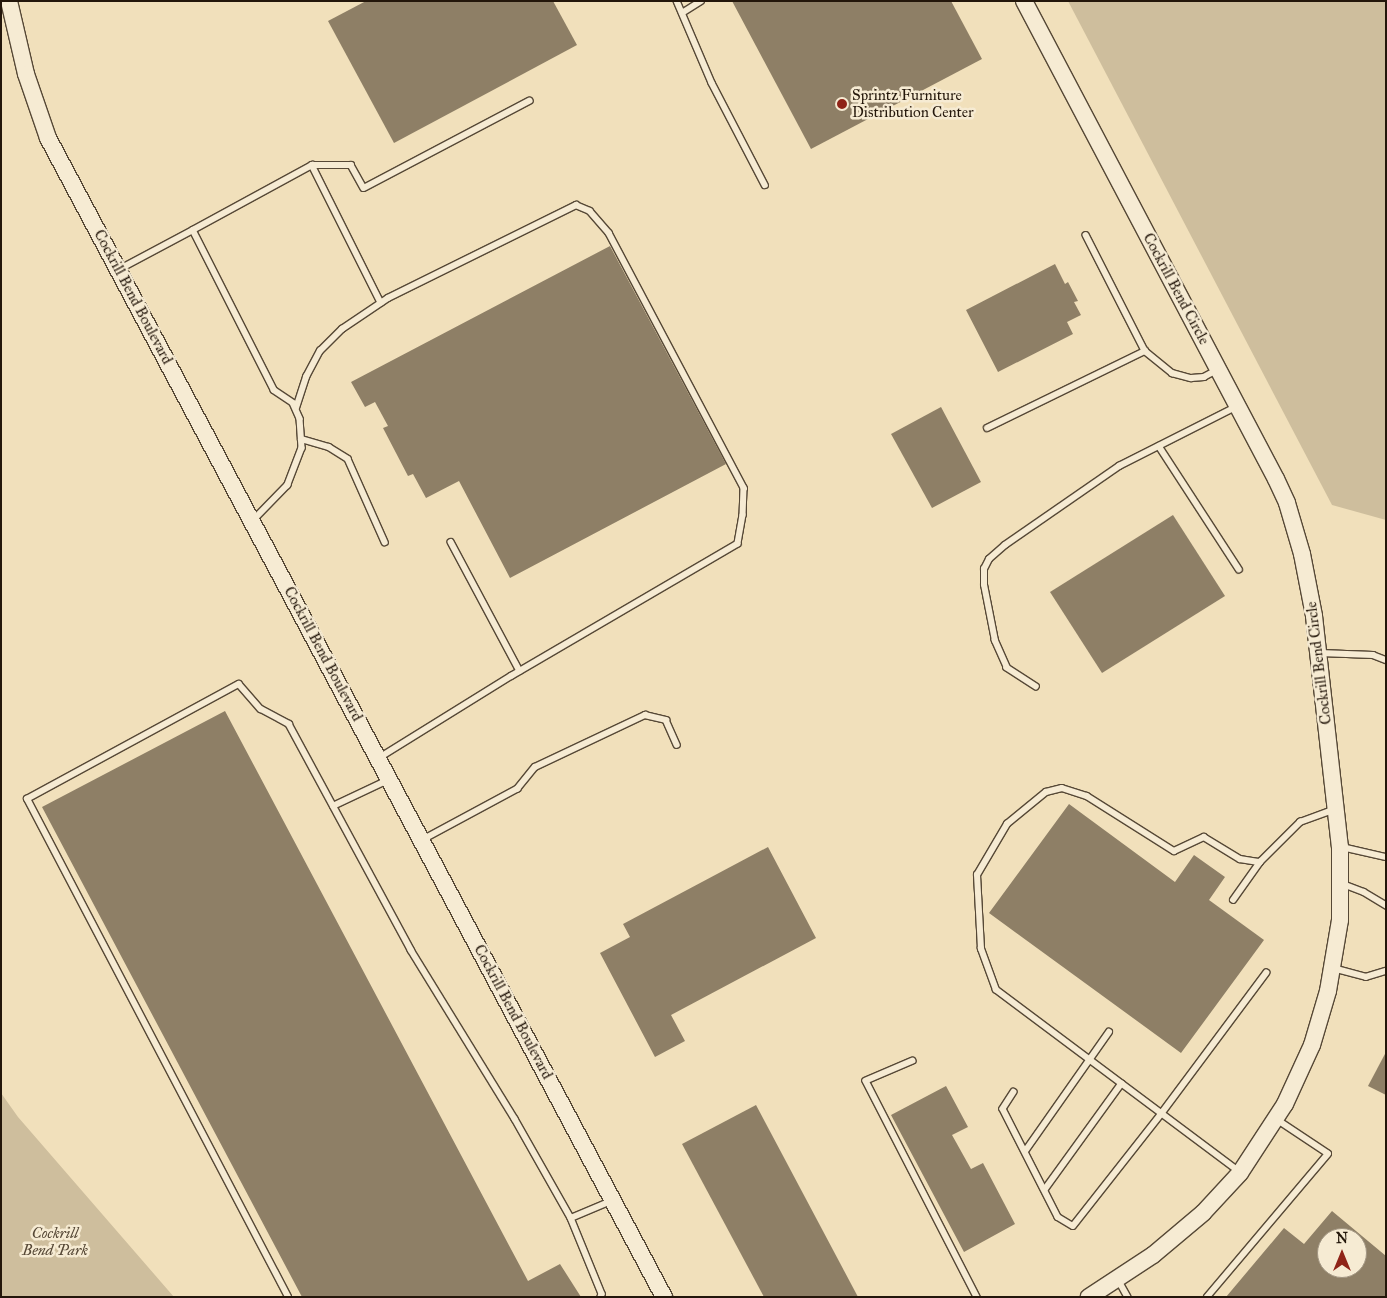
<!DOCTYPE html>
<html>
<head>
<meta charset="utf-8">
<style>
  body { margin:0 }
  #map { position:relative; width:1387px; height:1298px; overflow:hidden; background:#f1e0bb; font-family:"IM FELL Great Primer",serif }
  div>[style] { position:absolute }
  [style*='--x'] { left:calc(var(--x)*1px); top:calc(var(--y)*1px); width:calc(var(--w)*1px); rotate:calc(var(--a)*1deg) }
  .green>* { inset:0; background:#cebe9d }
  .building>* { inset:0; background:#8e7f66 }
  .roads { filter:drop-shadow(1px 0 #564836) drop-shadow(-1px 0 #564836) drop-shadow(0 1px #564836) drop-shadow(0 -1px #564836) }
  .lane>* { height:5.5px; margin:-2.75px; padding:0 2.75px; transform-origin:2.75px; border-radius:2.75px; background:#f6ebd3 }
  .secondary>* { height:16px; margin:-8px; padding:0 8px; transform-origin:8px; border-radius:8px; background:#f6ebd3 }
  .dots>* { width:14px; height:14px; translate:-50% -50%; box-sizing:border-box; border:2px solid #f6ebd3; border-radius:50% }
  span { translate:-50% -50%; white-space:nowrap; text-align:center; line-height:1.15; -webkit-text-stroke:5px #f6ebd3; paint-order:stroke }
  .poi-label { font-size:15px; color:#23160a }
  .left { translate:0 -50%; text-align:left }
  .street-label { font-size:15px; color:#23160a }
  .park-label { font-size:15px; color:#564836; font-style:italic }
  .frame { position:absolute; inset:0; border:2px solid #23160a; pointer-events:none }
  .north { position:absolute; left:1317px; top:1228px; width:50px; height:50px; box-sizing:border-box; background:#f6ebd3; border:1px solid #a29683; border-radius:50%; rotate:0deg; font-size:14px; font-weight:700; line-height:20px; text-align:center; color:#23160a }
  .north::after { content:''; display:block; margin:auto; width:18px; height:22px; background:#8f2418; clip-path:polygon(50% 0,100% 100%,50% 72%,0 100%) }
</style>
</head>
<body>
<div id="map">
  <div class="green">
    <div style="clip-path:polygon(1068px 1px,1386px 1px,1386px 520px,1332px 505px)"></div>
    <div style="clip-path:polygon(1px 1093px,18px 1117px,174px 1297px,1px 1297px)"></div>
  </div>
  <div class="building">
    <div style="clip-path:polygon(366px 1px,553px 1px,577px 45px,394px 143px,328px 21px)"></div>
    <div style="clip-path:polygon(732px 1px,951px 1px,982px 59px,811px 149px)"></div>
    <div style="clip-path:polygon(610px 246px,726px 464px,510px 578px,459px 481px,426px 498px,413px 474px,408px 476px,383px 428px,388px 426px,375px 402px,365px 407px,351px 382px)"></div>
    <div style="clip-path:polygon(1055px 264px,1065px 284px,1068px 282px,1078px 301px,1074px 302px,1081px 315px,1067px 322px,1073px 334px,998px 372px,966px 310px)"></div>
    <div style="clip-path:polygon(941px 407px,981px 482px,932px 508px,891px 434px)"></div>
    <div style="clip-path:polygon(1173px 515px,1225px 596px,1102px 673px,1050px 592px)"></div>
    <div style="clip-path:polygon(225px 711px,528px 1281px,560px 1264px,581px 1297px,302px 1297px,42px 807px)"></div>
    <div style="clip-path:polygon(1069px 804px,1175px 882px,1194px 855px,1225px 877px,1209px 900px,1264px 940px,1181px 1053px,989px 913px)"></div>
    <div style="clip-path:polygon(768px 847px,816px 938px,671px 1015px,685px 1041px,655px 1057px,600px 953px,630px 937px,623px 924px)"></div>
    <div style="clip-path:polygon(1386px 1052px,1386px 1095px,1368px 1086px)"></div>
    <div style="clip-path:polygon(946px 1086px,968px 1127px,952px 1135px,971px 1169px,983px 1163px,1015px 1224px,964px 1252px,891px 1115px)"></div>
    <div style="clip-path:polygon(756px 1105px,858px 1297px,764px 1297px,682px 1144px)"></div>
    <div style="clip-path:polygon(evenodd,1332px 1211px,1386px 1256px,1386px 1297px,1226px 1297px,1284px 1228px,1304px 1244px,1332px 1211px,1327px 1238px,1357px 1238px,1357px 1268px,1327px 1268px,1327px 1238px)"></div>
  </div>
  <div class="roads">
    <div class="lane">
      <div style="--x:677;--y:1;--w:89;--a:66.9"></div>
      <div style="--x:712;--y:83;--w:115;--a:62.5"></div>
      <div style="--x:682;--y:13;--w:22;--a:-32"></div>
      <div style="--x:312;--y:165;--w:39;--a:0"></div>
      <div style="--x:351;--y:165;--w:26;--a:61"></div>
      <div style="--x:364;--y:188;--w:187;--a:-27.8"></div>
      <div style="--x:193;--y:230;--w:136;--a:-28.6"></div>
      <div style="--x:312;--y:165;--w:154;--a:63.4"></div>
      <div style="--x:1086;--y:235;--w:130;--a:63"></div>
      <div style="--x:1145;--y:351;--w:35;--a:39"></div>
      <div style="--x:1172;--y:373;--w:20;--a:15"></div>
      <div style="--x:1191;--y:378;--w:13;--a:-4"></div>
      <div style="--x:1204;--y:377;--w:15;--a:-28"></div>
      <div style="--x:120;--y:269;--w:83;--a:-28.1"></div>
      <div style="--x:193;--y:230;--w:179;--a:63.1"></div>
      <div style="--x:274;--y:390;--w:23;--a:34"></div>
      <div style="--x:293;--y:403;--w:17;--a:66"></div>
      <div style="--x:300;--y:419;--w:29;--a:86"></div>
      <div style="--x:302;--y:448;--w:40;--a:111"></div>
      <div style="--x:288;--y:485;--w:49;--a:134.2"></div>
      <div style="--x:296;--y:408;--w:33;--a:-72"></div>
      <div style="--x:306;--y:377;--w:30;--a:-62"></div>
      <div style="--x:320;--y:351;--w:31;--a:-45"></div>
      <div style="--x:342;--y:329;--w:55;--a:-34"></div>
      <div style="--x:388;--y:298;--w:210;--a:-26.3"></div>
      <div style="--x:576;--y:205;--w:15;--a:23"></div>
      <div style="--x:590;--y:211;--w:29;--a:49"></div>
      <div style="--x:609;--y:233;--w:289;--a:62.1"></div>
      <div style="--x:744;--y:488;--w:27;--a:92"></div>
      <div style="--x:743;--y:515;--w:29;--a:100"></div>
      <div style="--x:738;--y:544;--w:262;--a:149.7"></div>
      <div style="--x:512;--y:676;--w:155;--a:148.2"></div>
      <div style="--x:987;--y:428;--w:176;--a:-26"></div>
      <div style="--x:301;--y:439;--w:29;--a:16"></div>
      <div style="--x:329;--y:447;--w:22;--a:32"></div>
      <div style="--x:348;--y:459;--w:91;--a:66"></div>
      <div style="--x:1159;--y:446;--w:147;--a:57"></div>
      <div style="--x:451;--y:542;--w:146;--a:61.9"></div>
      <div style="--x:1320;--y:653;--w:53;--a:2.2"></div>
      <div style="--x:1373;--y:655;--w:14;--a:21"></div>
      <div style="--x:1036;--y:687;--w:35;--a:-147"></div>
      <div style="--x:1007;--y:668;--w:30;--a:-114"></div>
      <div style="--x:995;--y:641;--w:57;--a:-101.1"></div>
      <div style="--x:984;--y:585;--w:16;--a:-90"></div>
      <div style="--x:984;--y:569;--w:11;--a:-63"></div>
      <div style="--x:989;--y:559;--w:21;--a:-41"></div>
      <div style="--x:1005;--y:545;--w:139;--a:-34.7"></div>
      <div style="--x:1119;--y:466;--w:131;--a:-26.8"></div>
      <div style="--x:333;--y:806;--w:61;--a:-25.3"></div>
      <div style="--x:424;--y:839;--w:106;--a:-28.3"></div>
      <div style="--x:517;--y:789;--w:28;--a:-51"></div>
      <div style="--x:535;--y:767;--w:122;--a:-25.3"></div>
      <div style="--x:645;--y:715;--w:22;--a:13"></div>
      <div style="--x:666;--y:720;--w:27;--a:66"></div>
      <div style="--x:1342;--y:847;--w:45;--a:12.8"></div>
      <div style="--x:1343;--y:884;--w:22;--a:21"></div>
      <div style="--x:1364;--y:892;--w:26;--a:31"></div>
      <div style="--x:1233;--y:900;--w:47;--a:-54.6"></div>
      <div style="--x:1333;--y:968;--w:34;--a:15"></div>
      <div style="--x:1366;--y:977;--w:21;--a:-17"></div>
      <div style="--x:913;--y:1061;--w:51;--a:156.9"></div>
      <div style="--x:866;--y:1081;--w:243;--a:62.8"></div>
      <div style="--x:1014;--y:1092;--w:20;--a:123"></div>
      <div style="--x:1003;--y:1109;--w:121;--a:63"></div>
      <div style="--x:1058;--y:1217;--w:17;--a:31"></div>
      <div style="--x:1073;--y:1226;--w:142;--a:-51.8"></div>
      <div style="--x:1161;--y:1114;--w:176;--a:-53.3"></div>
      <div style="--x:1026;--y:1150;--w:144;--a:-54.9"></div>
      <div style="--x:1238;--y:1171;--w:302;--a:-143.2"></div>
      <div style="--x:996;--y:990;--w:44;--a:-110.1"></div>
      <div style="--x:981;--y:949;--w:74;--a:-93.1"></div>
      <div style="--x:977;--y:875;--w:59;--a:-59.5"></div>
      <div style="--x:1007;--y:824;--w:50;--a:-39.4"></div>
      <div style="--x:1046;--y:792;--w:16;--a:-14"></div>
      <div style="--x:1062;--y:788;--w:26;--a:18"></div>
      <div style="--x:1087;--y:796;--w:103;--a:32.3"></div>
      <div style="--x:1174;--y:851;--w:33;--a:-25"></div>
      <div style="--x:1204;--y:837;--w:42;--a:31.4"></div>
      <div style="--x:1240;--y:859;--w:20;--a:9"></div>
      <div style="--x:1260;--y:862;--w:57;--a:-45"></div>
      <div style="--x:1300;--y:822;--w:37;--a:-20"></div>
      <div style="--x:1045;--y:1189;--w:130;--a:-54.1"></div>
      <div style="--x:571;--y:1218;--w:43;--a:-23"></div>
      <div style="--x:1119;--y:1281;--w:18;--a:61"></div>
      <div style="--x:288;--y:1297;--w:562;--a:-117.66"></div>
      <div style="--x:27;--y:799;--w:241;--a:-28.5"></div>
      <div style="--x:239;--y:684;--w:33;--a:49"></div>
      <div style="--x:261;--y:709;--w:32;--a:28"></div>
      <div style="--x:289;--y:724;--w:257;--a:61.6"></div>
      <div style="--x:411;--y:950;--w:198;--a:58.4"></div>
      <div style="--x:515;--y:1119;--w:114;--a:60.5"></div>
      <div style="--x:571;--y:1218;--w:82;--a:67.8"></div>
      <div style="--x:602;--y:1294;--w:3;--a:108"></div>
      <div style="--x:1207;--y:1297;--w:187;--a:-49.8"></div>
      <div style="--x:1328;--y:1154;--w:61;--a:-146.3"></div>
    </div>
    <div class="secondary">
      <div style="--x:9;--y:1;--w:75;--a:76.9"></div>
      <div style="--x:26;--y:74;--w:68;--a:71"></div>
      <div style="--x:48;--y:138;--w:1313;--a:62.01"></div>
      <div style="--x:1024;--y:1;--w:540;--a:62.2"></div>
      <div style="--x:1276;--y:479;--w:26;--a:65"></div>
      <div style="--x:1287;--y:503;--w:53;--a:73.6"></div>
      <div style="--x:1302;--y:554;--w:63;--a:79"></div>
      <div style="--x:1314;--y:616;--w:232;--a:83.6"></div>
      <div style="--x:1340;--y:847;--w:73;--a:90"></div>
      <div style="--x:1340;--y:920;--w:72;--a:99.6"></div>
      <div style="--x:1328;--y:991;--w:56;--a:106.5"></div>
      <div style="--x:1312;--y:1045;--w:65;--a:114.6"></div>
      <div style="--x:1285;--y:1104;--w:82;--a:123.1"></div>
      <div style="--x:1240;--y:1173;--w:54;--a:132.8"></div>
      <div style="--x:1203;--y:1213;--w:65;--a:140"></div>
      <div style="--x:1153;--y:1255;--w:77;--a:146.7"></div>
    </div>
  </div>
  <div class="dots">
    <div style="left:842px;top:104px;background:#8f2418"></div>
  </div>
  <div class="poi-label">
    <span class="left" style="left:852px;top:104px">Sprintz Furniture<br>Distribution Center</span>
  </div>
  <div class="street-label">
    <span style="left:1176px;top:289px;rotate:62deg">Cockrill Bend Circle</span>
    <span style="left:133px;top:297px;rotate:62deg">Cockrill Bend Boulevard</span>
    <span style="left:323px;top:654px;rotate:62deg">Cockrill Bend Boulevard</span>
    <span style="left:1319px;top:663px;rotate:-97deg">Cockrill Bend Circle</span>
    <span style="left:513px;top:1012px;rotate:62deg">Cockrill Bend Boulevard</span>
  </div>
  <div class="park-label">
    <span style="left:55px;top:1242px">Cockrill<br>Bend Park</span>
  </div>
  <div class="frame"></div>
  <div class="north">N</div>
</div>
</body>
</html>
